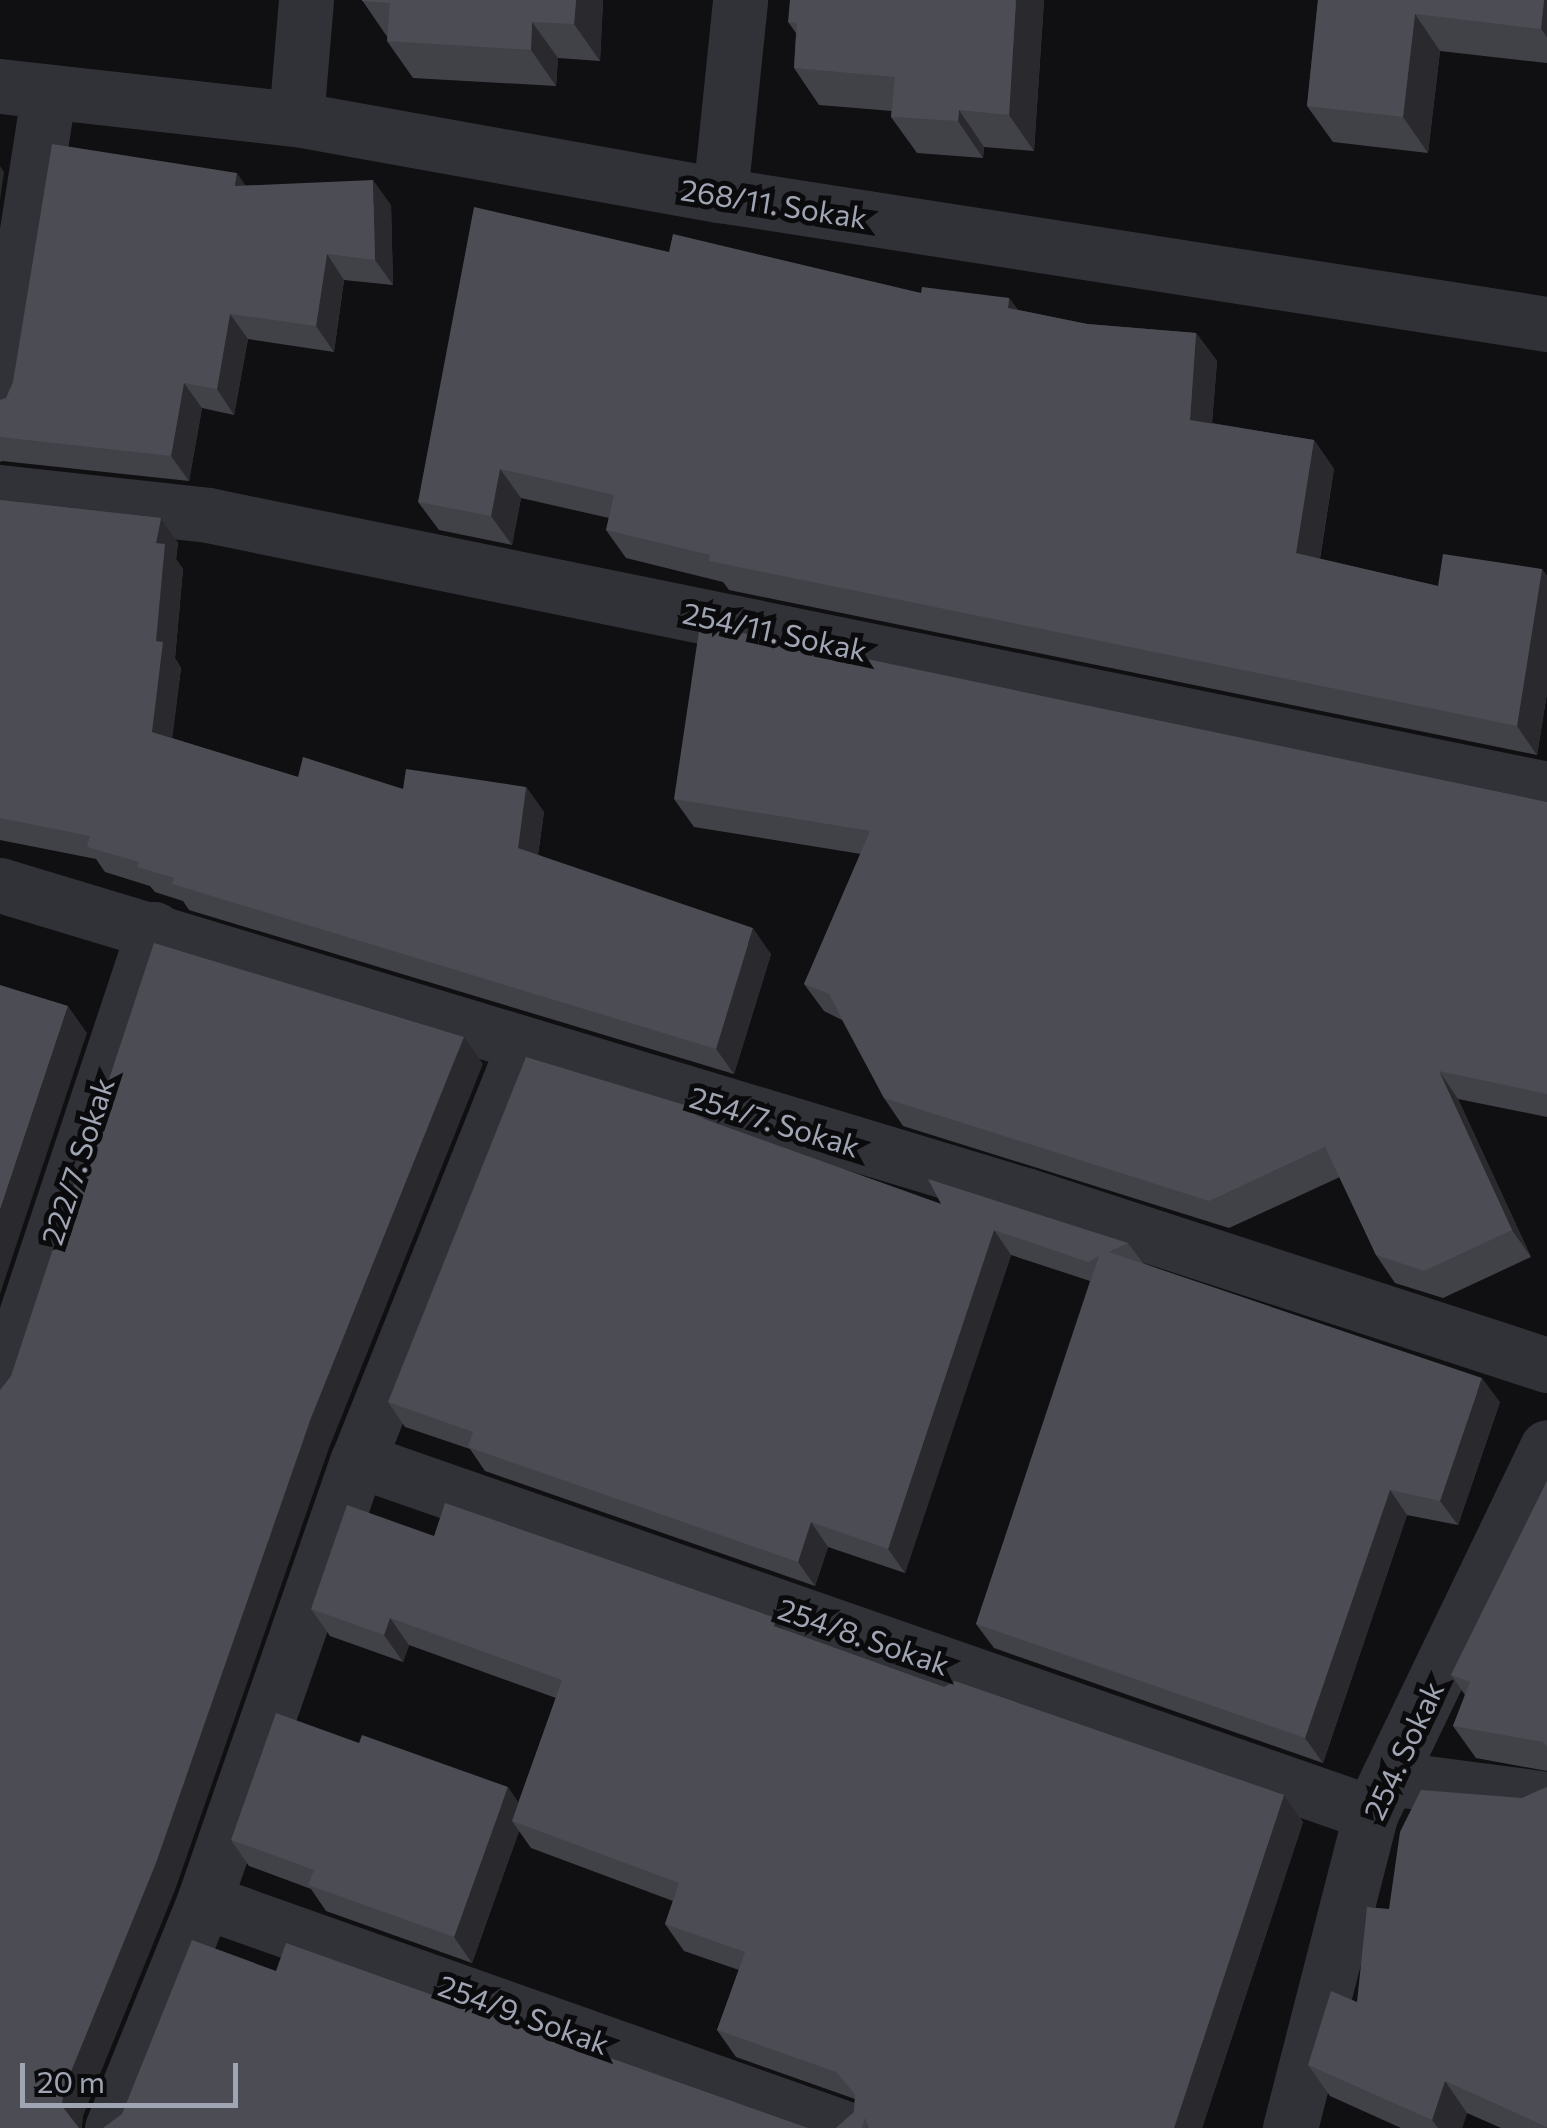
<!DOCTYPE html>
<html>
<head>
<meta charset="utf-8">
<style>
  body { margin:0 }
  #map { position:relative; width:1547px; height:2128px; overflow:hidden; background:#101012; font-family:Commissioner,sans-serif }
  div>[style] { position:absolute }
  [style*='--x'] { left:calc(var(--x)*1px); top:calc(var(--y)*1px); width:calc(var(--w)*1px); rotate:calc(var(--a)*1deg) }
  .minor>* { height:55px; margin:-27.5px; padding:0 27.5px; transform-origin:27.5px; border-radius:27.5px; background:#313237 }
  .wall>* { inset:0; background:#414148 }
  .shaded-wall>* { inset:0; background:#29292e }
  .building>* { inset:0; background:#4b4c54 }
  span { translate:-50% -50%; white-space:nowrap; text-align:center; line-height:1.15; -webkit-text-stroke:10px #0b0b0d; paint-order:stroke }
  .street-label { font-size:30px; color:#a0a5b4 }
  .scale { position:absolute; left:20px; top:2063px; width:218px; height:45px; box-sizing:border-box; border:5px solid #a0a5b4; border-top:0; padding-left:12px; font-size:30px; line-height:35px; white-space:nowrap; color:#a0a5b4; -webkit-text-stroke:8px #0b0b0d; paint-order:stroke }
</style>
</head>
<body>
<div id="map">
  <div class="minor">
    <div style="--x:0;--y:86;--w:298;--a:6.4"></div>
    <div style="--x:296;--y:119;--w:431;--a:10.2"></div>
    <div style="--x:720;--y:195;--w:837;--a:8.87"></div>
    <div style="--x:296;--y:119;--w:119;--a:-85.2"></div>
    <div style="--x:720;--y:195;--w:196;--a:-84.1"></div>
    <div style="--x:0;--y:403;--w:312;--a:-81.1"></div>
    <div style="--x:0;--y:492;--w:209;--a:6.3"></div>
    <div style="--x:208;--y:515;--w:1367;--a:11.56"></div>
    <div style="--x:0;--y:885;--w:1071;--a:16.83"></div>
    <div style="--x:1025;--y:1195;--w:549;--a:18.04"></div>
    <div style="--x:0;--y:1393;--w:489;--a:-71.6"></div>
    <div style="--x:358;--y:1460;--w:1073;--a:19.21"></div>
    <div style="--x:1388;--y:1778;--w:160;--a:7.5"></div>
    <div style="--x:204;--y:1901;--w:679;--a:19.53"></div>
    <div style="--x:112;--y:2128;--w:245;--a:-67.9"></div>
    <div style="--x:204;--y:1901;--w:467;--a:-70.8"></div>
    <div style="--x:358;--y:1460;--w:446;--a:-68.2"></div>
    <div style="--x:1290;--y:2128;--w:325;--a:-75.6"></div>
    <div style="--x:1371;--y:1813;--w:406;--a:-64.3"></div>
  </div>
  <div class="wall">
    <div style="clip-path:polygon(362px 0,603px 0,600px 61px,558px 58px,556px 86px,413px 78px,387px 41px,388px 38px)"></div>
    <div style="clip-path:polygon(1044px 0,1034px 151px,984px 147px,983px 158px,917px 153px,891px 117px,892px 111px,819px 105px,794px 68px,796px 33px,788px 22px)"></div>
    <div style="clip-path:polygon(1318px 0,1547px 0,1547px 63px,1440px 51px,1428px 153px,1333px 142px,1307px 106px)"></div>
    <div style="clip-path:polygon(245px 186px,391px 205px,393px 285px,344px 280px,334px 352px,248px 339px,234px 415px,202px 408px,189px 481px,2px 461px,0 462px,0 400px,6px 398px)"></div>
    <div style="clip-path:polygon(669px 252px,921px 293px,1009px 298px,1018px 310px,1087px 324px,1196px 333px,1217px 361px,1212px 423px,1314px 440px,1334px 469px,1320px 559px,1438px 586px,1542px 569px,1547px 576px,1547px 693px,1537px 755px,729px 590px,723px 582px,626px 558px,606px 530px,609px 518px,521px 498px,512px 545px,439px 530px,418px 502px)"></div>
    <div style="clip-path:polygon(0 500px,161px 518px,178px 543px,176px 559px,183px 569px,175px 658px,181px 668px,172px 738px,298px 777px,403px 789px,526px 787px,544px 812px,538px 855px,771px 954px,734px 1074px,189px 910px,183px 901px,155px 892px,150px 886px,105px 872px,96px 859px,0 840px)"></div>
    <div style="clip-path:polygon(674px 799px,1547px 802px,1547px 1117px,1458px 1099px,1531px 1257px,1443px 1298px,1395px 1283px,1376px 1255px,1340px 1177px,1229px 1228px,903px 1126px,884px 1098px,842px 1020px,824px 1011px,804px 984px,861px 854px,694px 827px)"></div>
    <div style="clip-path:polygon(698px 1109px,705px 1120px,941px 1204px,1128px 1243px,1143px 1263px,1500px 1402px,1458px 1525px,1407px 1515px,1323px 1763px,994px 1648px,976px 1624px,1090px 1281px,1011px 1255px,905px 1573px,828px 1547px,815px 1586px,485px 1471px,470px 1449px,405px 1427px,388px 1402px)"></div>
    <div style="clip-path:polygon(1547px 1481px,1547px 1771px,1476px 1758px,1453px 1726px,1465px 1695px,1451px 1675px)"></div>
    <div style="clip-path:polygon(434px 1536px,776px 1618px,784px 1630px,944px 1687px,1284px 1795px,1303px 1822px,1202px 2128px,836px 2128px,854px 2112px,855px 2099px,736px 2057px,717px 2030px,739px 1970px,684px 1951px,665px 1924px,673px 1901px,531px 1848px,519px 1831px,472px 1963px,326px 1911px,311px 1889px,249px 1866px,231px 1840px,518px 1803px,556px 1698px,409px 1645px,403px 1662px,330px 1636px,311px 1609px)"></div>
    <div style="clip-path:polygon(1547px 1787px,1547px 2128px,1501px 2128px,1467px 2113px,1462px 2128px,1401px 2128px,1330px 2096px,1308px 2065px,1357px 2002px,1389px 1909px,1522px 1798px)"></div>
  </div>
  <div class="shaded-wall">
    <div style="clip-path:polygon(576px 0,603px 0,600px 61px,574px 24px)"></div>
    <div style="clip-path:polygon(1016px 0,1044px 0,1034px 151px,1009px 115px)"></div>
    <div style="clip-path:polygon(1544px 0,1547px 0,1547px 37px,1541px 29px)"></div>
    <div style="clip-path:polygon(1415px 14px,1440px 51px,1428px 153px,1403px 117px)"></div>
    <div style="clip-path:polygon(532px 22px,558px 58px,556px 86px,531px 50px)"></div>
    <div style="clip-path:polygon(959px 110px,984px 147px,983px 158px,958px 121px)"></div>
    <div style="clip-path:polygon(0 166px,4px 172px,0 200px)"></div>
    <div style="clip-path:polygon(237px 173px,255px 199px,235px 186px)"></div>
    <div style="clip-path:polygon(373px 180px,391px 205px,393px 285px,375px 260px)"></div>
    <div style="clip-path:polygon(327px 254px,344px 280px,334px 352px,316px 326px)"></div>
    <div style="clip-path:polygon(1009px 298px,1030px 327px,1008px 308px)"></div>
    <div style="clip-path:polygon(230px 314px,248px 339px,234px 415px,217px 389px)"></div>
    <div style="clip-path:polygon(1196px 333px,1217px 361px,1210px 448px,1190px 420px)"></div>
    <div style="clip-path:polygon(184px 383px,202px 408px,189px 481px,171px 456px)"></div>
    <div style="clip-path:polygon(1314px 440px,1334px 469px,1316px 582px,1296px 553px)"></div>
    <div style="clip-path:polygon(500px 469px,521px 498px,512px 545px,491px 516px)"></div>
    <div style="clip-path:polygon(161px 518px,178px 543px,176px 559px,183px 569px,175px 658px,181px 668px,170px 758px,152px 732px,156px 641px,156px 543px)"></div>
    <div style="clip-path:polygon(1542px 569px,1547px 576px,1547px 693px,1537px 755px,1517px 726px)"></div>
    <div style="clip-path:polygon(526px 787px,544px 812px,535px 874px,518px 848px)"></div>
    <div style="clip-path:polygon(753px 928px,771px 954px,734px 1074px,716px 1049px)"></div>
    <div style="clip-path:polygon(68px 1006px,87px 1033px,0 1294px,0 1210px)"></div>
    <div style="clip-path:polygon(464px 1037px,483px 1064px,329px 1448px,175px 1890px,83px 2116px,82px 2128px,78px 2128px,62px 2106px,64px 2089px,310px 1421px)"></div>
    <div style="clip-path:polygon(1439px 1071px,1458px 1099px,1531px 1257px,1512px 1230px)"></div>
    <div style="clip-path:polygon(994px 1230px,1011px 1255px,905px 1573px,888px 1549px)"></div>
    <div style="clip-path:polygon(1482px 1378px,1500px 1402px,1458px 1525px,1440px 1501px)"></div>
    <div style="clip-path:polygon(1390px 1490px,1407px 1515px,1323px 1763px,1305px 1738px)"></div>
    <div style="clip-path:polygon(811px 1522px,828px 1547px,815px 1586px,798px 1562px)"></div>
    <div style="clip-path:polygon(390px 1618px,409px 1645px,403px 1662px,384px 1635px)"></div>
    <div style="clip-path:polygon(776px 1618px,795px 1645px,774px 1626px)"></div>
    <div style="clip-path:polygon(508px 1787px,526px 1813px,512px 1821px,519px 1831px,472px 1963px,454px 1937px)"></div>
    <div style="clip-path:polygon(1284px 1795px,1303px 1822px,1202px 2128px,1174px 2128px)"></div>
    <div style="clip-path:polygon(1445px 2081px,1467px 2113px,1462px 2128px,1438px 2128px,1432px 2120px)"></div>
  </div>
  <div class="building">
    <div style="clip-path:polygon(362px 0,576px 0,574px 24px,532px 22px,531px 50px,387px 41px,390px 3px,362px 1px)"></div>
    <div style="clip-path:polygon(790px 0,1016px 0,1009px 115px,959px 110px,958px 121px,891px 117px,895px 77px,794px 68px,797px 23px,788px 22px)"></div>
    <div style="clip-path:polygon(1318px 0,1544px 0,1541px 29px,1415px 14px,1403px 117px,1307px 106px)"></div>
    <div style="clip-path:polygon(52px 144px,237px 173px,235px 186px,373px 180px,375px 260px,327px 254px,316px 326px,230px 314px,217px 389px,184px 383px,171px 456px,0 437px,0 400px,6px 398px,13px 382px)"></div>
    <div style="clip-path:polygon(474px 207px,669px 252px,673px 234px,921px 293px,922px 287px,1009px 298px,1008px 308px,1087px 324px,1196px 333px,1190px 420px,1314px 440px,1296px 553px,1438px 586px,1443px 554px,1542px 569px,1517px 726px,709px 561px,710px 555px,606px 530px,614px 495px,500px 469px,491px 516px,418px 502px)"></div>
    <div style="clip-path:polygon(0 500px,161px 518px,156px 543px,165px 544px,156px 641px,163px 642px,152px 732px,298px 777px,303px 757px,403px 789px,406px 769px,526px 787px,518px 848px,753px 928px,716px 1049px,172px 884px,174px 878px,137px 867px,139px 862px,87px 847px,90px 836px,0 818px)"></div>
    <div style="clip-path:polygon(700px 624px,1547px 802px,1547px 1094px,1439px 1071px,1512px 1230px,1424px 1271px,1376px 1255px,1325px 1147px,1209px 1201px,884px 1098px,829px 994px,804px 984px,870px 831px,674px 799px)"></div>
    <div style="clip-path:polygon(154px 943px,464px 1037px,310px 1421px,156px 1863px,64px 2089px,62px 2106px,79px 2128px,0 2128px,0 1390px,11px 1376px)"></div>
    <div style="clip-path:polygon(0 985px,68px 1006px,0 1210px)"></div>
    <div style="clip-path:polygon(526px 1057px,698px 1109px,696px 1116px,941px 1204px,928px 1179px,1128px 1243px,1109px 1252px,1482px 1378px,1440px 1501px,1390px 1490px,1305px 1738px,976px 1624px,1099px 1256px,1088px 1262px,994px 1230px,888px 1549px,811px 1522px,798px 1562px,468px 1447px,473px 1432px,388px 1402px)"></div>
    <div style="clip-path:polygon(1547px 1481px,1547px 1747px,1543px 1742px,1453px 1726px,1470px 1682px,1451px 1675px)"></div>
    <div style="clip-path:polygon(445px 1503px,776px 1618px,774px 1626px,944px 1687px,955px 1681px,1284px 1795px,1174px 2128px,869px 2128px,865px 2118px,862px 2128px,836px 2128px,854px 2112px,855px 2094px,836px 2072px,717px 2030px,745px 1952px,665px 1924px,679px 1883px,512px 1821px,562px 1680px,390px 1618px,384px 1635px,311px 1609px,347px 1505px,434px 1536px)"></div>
    <div style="clip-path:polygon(276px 1713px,359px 1743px,362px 1735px,508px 1787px,454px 1937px,308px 1885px,314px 1870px,231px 1840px)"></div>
    <div style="clip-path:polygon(1547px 1787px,1547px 2127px,1445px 2081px,1432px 2120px,1308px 2065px,1331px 1991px,1357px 2002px,1367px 1907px,1389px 1909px,1400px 1832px,1421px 1790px,1522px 1798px)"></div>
    <div style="clip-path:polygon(192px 1940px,276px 1971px,286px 1943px,808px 2128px,103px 2128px,122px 2114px)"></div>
  </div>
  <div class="street-label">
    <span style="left:774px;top:203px;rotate:9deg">268/11. Sokak</span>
    <span style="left:775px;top:631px;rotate:12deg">254/11. Sokak</span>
    <span style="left:775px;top:1121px;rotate:17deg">254/7. Sokak</span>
    <span style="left:77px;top:1161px;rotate:-72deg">222/7. Sokak</span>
    <span style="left:864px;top:1636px;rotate:19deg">254/8. Sokak</span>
    <span style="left:1403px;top:1750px;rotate:-65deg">254. Sokak</span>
    <span style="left:524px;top:2014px;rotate:20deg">254/9. Sokak</span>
  </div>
  <div class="scale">20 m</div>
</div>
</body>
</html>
